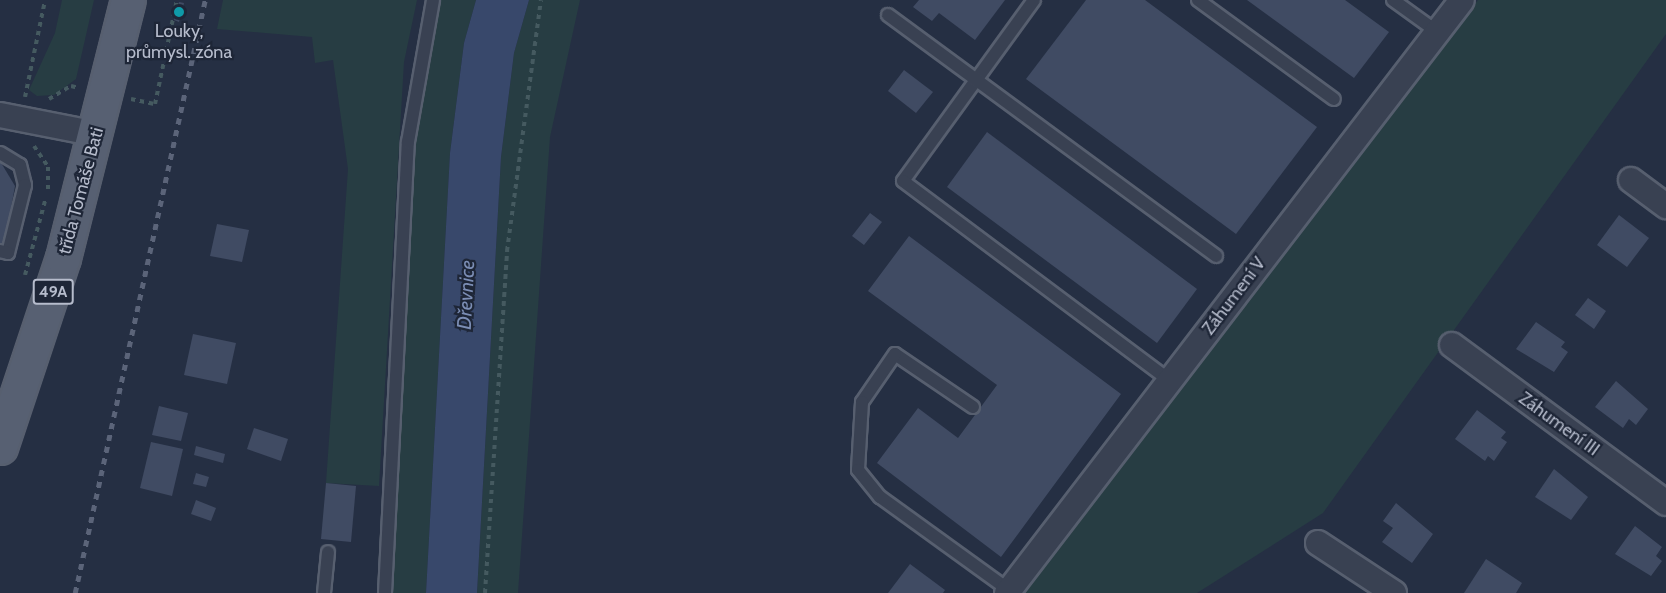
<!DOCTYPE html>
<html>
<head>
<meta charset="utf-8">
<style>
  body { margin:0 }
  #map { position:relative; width:1666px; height:593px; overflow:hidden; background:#252f43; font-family:Cabin,sans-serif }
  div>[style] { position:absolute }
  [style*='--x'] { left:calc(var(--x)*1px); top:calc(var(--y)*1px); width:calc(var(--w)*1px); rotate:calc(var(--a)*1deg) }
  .green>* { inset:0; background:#273d43 }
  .water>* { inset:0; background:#38486b }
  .building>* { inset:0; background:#404b63 }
  .path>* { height:4px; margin-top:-2px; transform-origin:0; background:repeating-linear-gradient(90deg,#455a60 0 4.5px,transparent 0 9px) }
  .roads { filter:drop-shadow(2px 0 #575f6f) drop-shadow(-2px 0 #575f6f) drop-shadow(0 2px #575f6f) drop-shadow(0 -2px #575f6f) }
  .lane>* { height:12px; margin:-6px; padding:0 6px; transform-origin:6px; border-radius:6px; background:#394152 }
  .street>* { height:24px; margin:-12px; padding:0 12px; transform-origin:12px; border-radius:12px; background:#394152 }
  .primary>* { height:33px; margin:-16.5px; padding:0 16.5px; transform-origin:16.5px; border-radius:16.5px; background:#576072 }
  .rail>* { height:4.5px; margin-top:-2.25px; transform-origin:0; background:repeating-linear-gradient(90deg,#5b6479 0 6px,transparent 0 12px) }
  .dots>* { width:16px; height:16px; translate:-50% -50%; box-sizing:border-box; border:3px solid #1e2637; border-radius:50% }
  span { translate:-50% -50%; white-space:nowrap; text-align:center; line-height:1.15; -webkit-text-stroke:4.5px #1e2637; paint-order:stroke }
  .shield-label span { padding:2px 4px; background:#1e2637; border:2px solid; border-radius:4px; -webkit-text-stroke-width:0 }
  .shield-label { font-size:16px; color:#b6bccc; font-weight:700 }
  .poi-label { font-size:18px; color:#b6bccc }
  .street-label { font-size:18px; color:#b6bccc }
  .water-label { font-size:20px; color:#7c8eb5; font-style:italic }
</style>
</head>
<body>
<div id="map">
  <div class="green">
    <div style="clip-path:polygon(62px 0,94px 0,76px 79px,54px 95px,37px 96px,29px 90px,55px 33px)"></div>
    <div style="clip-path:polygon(223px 0,417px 0,404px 62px,379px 486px,326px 483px,348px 169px,333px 60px,315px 63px,312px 37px,217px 29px)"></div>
    <div style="clip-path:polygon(440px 0,476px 0,464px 43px,450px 153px,426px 593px,389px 593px,415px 137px)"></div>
    <div style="clip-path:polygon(529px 0,580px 0,550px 137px,518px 593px,477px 593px,501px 157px,514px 53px)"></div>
    <div style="clip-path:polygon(1478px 0,1666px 0,1666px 34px,1323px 513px,1197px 593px,1022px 593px,1406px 85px)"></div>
  </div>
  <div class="water">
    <div style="clip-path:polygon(476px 0,529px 0,514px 53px,501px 157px,477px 593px,426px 593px,450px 153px,464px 43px)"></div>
  </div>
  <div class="building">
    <div style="clip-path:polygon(919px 0,1005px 0,975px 40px,939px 13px,932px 21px,913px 7px)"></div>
    <div style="clip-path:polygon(1086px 0,1145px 0,1317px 127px,1236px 234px,1026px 79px)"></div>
    <div style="clip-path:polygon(1247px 0,1345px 0,1389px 32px,1354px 78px)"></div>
    <div style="clip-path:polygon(179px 2px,184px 3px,179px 22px,174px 20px)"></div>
    <div style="clip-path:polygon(904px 70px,933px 92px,916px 113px,888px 91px)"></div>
    <div style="clip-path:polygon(987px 132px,1197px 289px,1157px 343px,947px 187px)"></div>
    <div style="clip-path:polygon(0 161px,15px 186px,4px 246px,0 245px)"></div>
    <div style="clip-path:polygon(870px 213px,882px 222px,864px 245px,852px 236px)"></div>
    <div style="clip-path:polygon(1619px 215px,1649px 238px,1627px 267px,1597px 245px)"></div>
    <div style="clip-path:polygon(217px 224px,249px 230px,242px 262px,210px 256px)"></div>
    <div style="clip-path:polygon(909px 236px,1121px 394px,1001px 557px,877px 463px,918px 408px,958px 438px,997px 385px,868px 291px)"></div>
    <div style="clip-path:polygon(1588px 298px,1606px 311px,1594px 329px,1575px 315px)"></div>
    <div style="clip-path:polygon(1536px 322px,1565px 342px,1561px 347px,1568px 352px,1554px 372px,1516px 349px)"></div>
    <div style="clip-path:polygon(193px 334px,236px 343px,227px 384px,184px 375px)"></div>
    <div style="clip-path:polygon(1616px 381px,1648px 409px,1636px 425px,1629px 419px,1623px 428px,1595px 407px)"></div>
    <div style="clip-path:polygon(159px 406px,188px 413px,181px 441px,152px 435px)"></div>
    <div style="clip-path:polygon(1477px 410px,1506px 432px,1501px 438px,1507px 442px,1494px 461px,1488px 456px,1485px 461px,1455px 439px)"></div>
    <div style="clip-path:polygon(254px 428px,288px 439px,281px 461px,247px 449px)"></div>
    <div style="clip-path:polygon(151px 442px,183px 449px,172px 496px,140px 488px)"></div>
    <div style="clip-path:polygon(196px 446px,225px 454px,223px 463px,194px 455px)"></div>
    <div style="clip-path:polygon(1554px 469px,1588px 497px,1571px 520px,1535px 497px)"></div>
    <div style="clip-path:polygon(196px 473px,209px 477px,206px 487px,193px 484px)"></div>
    <div style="clip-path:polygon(326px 483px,356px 486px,351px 542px,321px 539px)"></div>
    <div style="clip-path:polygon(196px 500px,216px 508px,211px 521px,191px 514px)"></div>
    <div style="clip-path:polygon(1396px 503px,1433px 534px,1412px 563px,1382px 542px,1393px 528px,1383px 521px)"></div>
    <div style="clip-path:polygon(1635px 526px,1662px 547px,1656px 556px,1662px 561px,1651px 576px,1615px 554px)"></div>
    <div style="clip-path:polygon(1486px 559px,1522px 583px,1516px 593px,1464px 593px)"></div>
    <div style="clip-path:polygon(910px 564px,945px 590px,943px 593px,888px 593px)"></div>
  </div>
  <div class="path">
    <div style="--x:25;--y:97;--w:99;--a:-78.3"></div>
    <div style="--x:49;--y:99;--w:26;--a:-31"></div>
    <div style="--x:71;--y:86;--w:8;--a:14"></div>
    <div style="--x:131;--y:99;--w:25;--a:12"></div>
    <div style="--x:155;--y:104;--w:106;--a:-78.1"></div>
    <div style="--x:34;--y:146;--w:25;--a:56"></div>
    <div style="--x:48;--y:167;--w:24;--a:90"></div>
    <div style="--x:25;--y:275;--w:77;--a:-74.9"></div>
    <div style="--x:485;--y:593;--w:343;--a:-86.3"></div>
    <div style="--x:507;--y:251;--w:253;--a:-82.3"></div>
  </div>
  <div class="roads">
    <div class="lane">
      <div style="--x:1034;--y:0;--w:223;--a:125.9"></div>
      <div style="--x:903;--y:181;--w:332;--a:36.8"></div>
      <div style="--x:1198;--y:0;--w:168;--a:36.1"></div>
      <div style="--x:1393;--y:0;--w:53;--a:35.8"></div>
      <div style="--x:888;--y:15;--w:407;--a:36.3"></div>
      <div style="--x:0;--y:153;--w:23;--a:31"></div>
      <div style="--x:20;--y:165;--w:21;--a:76"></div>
      <div style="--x:25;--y:185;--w:70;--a:104"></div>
      <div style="--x:8;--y:253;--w:8;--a:-166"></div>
      <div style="--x:973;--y:407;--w:94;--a:-145.8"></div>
      <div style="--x:895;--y:354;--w:58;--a:124.5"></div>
      <div style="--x:862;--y:402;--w:68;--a:93.4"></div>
      <div style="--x:858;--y:470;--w:35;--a:51"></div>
      <div style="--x:880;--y:497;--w:159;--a:35.8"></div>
      <div style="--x:324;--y:593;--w:41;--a:-84.4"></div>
      <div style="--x:385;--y:593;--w:452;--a:-87.1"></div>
      <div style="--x:408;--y:142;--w:144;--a:-80"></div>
    </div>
    <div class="street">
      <div style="--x:0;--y:115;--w:99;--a:11.1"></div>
      <div style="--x:1631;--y:180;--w:44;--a:36.6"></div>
      <div style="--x:1452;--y:345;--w:266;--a:36.4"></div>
      <div style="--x:1318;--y:543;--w:91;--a:33.3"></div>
      <div style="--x:1007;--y:593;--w:747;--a:-52.5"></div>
    </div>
    <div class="primary">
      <div style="--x:0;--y:447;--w:199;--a:-71.6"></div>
      <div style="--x:63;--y:258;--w:266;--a:-75.9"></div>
    </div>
  </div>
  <div class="rail">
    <div style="--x:75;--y:593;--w:607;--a:-77.63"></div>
  </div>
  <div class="dots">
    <div style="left:179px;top:12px;background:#0f9aa8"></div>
  </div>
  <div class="shield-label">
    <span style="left:53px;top:292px">49A</span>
  </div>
  <div class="poi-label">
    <span style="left:179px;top:42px">Louky,<br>průmysl. zóna</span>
  </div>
  <div class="street-label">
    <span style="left:81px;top:191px;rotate:-75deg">třída Tomáše Bati</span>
    <span style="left:1234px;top:296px;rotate:-53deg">Záhumení V</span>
    <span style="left:1559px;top:424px;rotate:36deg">Záhumení III</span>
  </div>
  <div class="water-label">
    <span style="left:466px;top:295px;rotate:-87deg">Dřevnice</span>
  </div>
</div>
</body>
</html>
